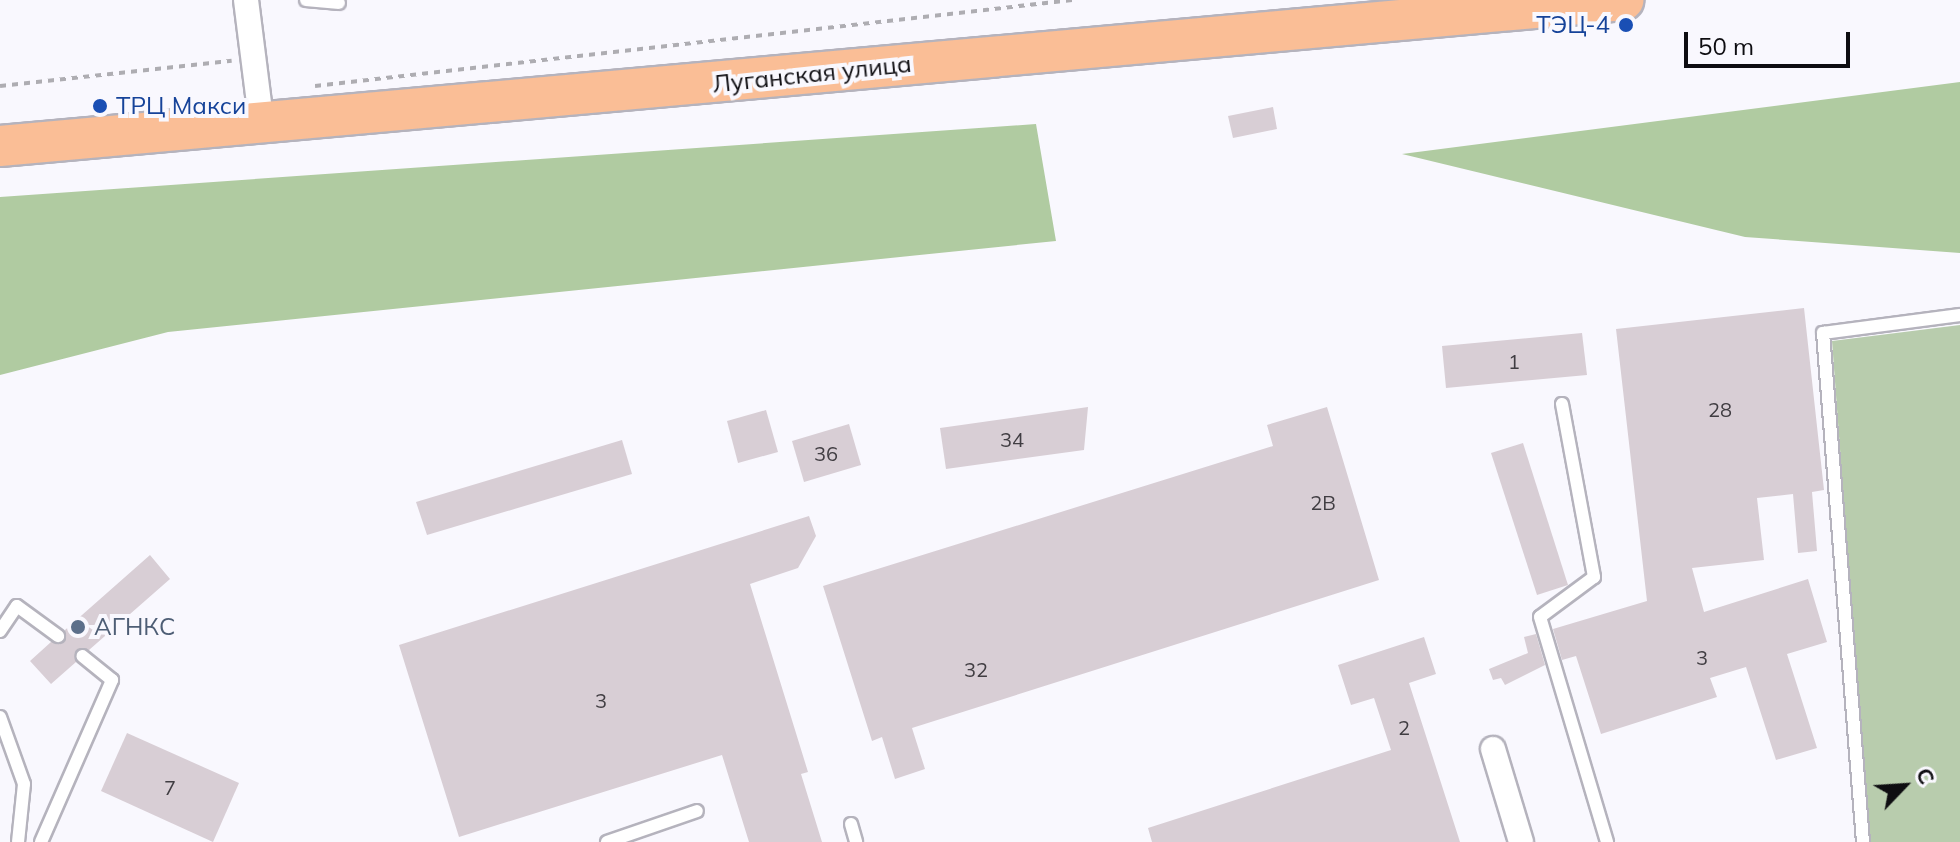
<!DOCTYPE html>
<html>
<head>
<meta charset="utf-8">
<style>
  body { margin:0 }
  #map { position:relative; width:1960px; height:842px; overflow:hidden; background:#f9f8fe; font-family:Mulish,sans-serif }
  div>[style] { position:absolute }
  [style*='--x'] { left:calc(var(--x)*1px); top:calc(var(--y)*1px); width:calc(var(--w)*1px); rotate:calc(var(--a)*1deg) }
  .green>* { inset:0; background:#b8ccad }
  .forest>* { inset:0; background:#b0cba1 }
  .building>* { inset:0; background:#d8ced5 }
  .path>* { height:4px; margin-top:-2px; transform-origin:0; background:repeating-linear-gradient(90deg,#aeadb2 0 6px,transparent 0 12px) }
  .roads { filter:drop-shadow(2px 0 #b5b3bd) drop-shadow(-2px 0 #b5b3bd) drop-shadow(0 2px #b5b3bd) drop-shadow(0 -2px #b5b3bd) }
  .service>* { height:12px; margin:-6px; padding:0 6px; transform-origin:6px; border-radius:6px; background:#fff }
  .minor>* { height:24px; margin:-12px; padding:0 12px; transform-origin:12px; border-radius:12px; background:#fff }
  .trunk>* { height:40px; margin:-20px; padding:0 20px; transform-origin:20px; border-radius:20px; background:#fabe96 }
  .dots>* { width:22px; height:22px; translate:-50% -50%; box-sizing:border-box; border:4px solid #f9f8fe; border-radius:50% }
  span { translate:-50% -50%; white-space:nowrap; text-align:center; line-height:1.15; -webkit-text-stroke:8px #f9f8fe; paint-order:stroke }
  .number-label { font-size:20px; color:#403d42 }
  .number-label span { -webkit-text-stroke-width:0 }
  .transit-label { font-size:24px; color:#164399 }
  .right { translate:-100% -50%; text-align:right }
  .left { translate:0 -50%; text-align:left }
  .street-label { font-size:24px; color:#0e0d11 }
  .service-label { font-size:24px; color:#4e5e75 }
  .north { position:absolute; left:1864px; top:746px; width:80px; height:80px; -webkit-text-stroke:6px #f9f8fe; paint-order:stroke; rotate:65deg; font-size:22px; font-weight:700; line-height:32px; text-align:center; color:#0e0d11 }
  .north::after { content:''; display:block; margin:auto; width:28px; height:36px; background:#0e0d11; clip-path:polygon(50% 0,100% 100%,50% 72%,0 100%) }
  .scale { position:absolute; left:1684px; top:32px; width:166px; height:36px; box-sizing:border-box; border:4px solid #0e0d11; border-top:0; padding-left:10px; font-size:24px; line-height:28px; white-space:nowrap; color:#0e0d11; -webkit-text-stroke:6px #f9f8fe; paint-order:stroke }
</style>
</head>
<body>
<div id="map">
  <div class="green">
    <div style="clip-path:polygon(1960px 325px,1960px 842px,1869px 842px,1832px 341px)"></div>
  </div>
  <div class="forest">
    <div style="clip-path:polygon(1960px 82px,1960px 253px,1745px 237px,1402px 154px)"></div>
    <div style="clip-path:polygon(1036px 124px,1056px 241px,168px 332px,0 375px,0 197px)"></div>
  </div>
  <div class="building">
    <div style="clip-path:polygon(1273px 107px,1277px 129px,1233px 138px,1228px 116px)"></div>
    <div style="clip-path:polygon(1804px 308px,1824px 490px,1812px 492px,1817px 551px,1798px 553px,1793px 494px,1757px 498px,1764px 560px,1692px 568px,1704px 612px,1808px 579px,1827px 642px,1787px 654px,1817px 748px,1776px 760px,1746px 667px,1710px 678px,1717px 697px,1601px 734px,1576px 656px,1562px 660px,1553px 629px,1647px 601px,1616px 329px)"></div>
    <div style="clip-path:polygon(1582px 333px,1587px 375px,1446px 388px,1442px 346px)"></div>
    <div style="clip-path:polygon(1088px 407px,1084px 450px,946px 469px,940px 428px)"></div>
    <div style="clip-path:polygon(1327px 407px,1379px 580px,912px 728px,925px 769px,895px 779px,882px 737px,872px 741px,823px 586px,1273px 446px,1267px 425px)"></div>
    <div style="clip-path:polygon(766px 410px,778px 452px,738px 463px,727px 421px)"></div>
    <div style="clip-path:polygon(849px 424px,861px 465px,804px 482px,792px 441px)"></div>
    <div style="clip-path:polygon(622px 440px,632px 474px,427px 535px,416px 502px)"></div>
    <div style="clip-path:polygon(1523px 443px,1568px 585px,1537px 595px,1491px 453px)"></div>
    <div style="clip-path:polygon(809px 516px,816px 536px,798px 568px,750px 584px,808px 772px,801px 774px,822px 842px,749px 842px,722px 755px,459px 837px,399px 645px)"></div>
    <div style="clip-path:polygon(150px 555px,170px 579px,89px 650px,76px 650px,76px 662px,51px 684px,30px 661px,51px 642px,65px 642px,65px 630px)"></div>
    <div style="clip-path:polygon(1536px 634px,1545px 665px,1505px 685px,1501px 678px,1493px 680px,1489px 669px,1528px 653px,1524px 637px)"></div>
    <div style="clip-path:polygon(1424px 637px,1436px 674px,1409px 683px,1460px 842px,1152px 842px,1148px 828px,1391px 750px,1374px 698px,1351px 705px,1338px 665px)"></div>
    <div style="clip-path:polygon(127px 733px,239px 783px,213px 842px,101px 791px)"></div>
  </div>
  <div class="path">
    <div style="--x:0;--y:86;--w:233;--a:-6.2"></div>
    <div style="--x:315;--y:86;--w:762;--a:-6.48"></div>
  </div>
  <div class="roads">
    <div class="service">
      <div style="--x:306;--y:0;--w:33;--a:5"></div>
      <div style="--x:1562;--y:404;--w:176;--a:79.5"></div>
      <div style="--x:1594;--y:577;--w:67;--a:143.5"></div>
      <div style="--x:1540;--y:617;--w:235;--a:73.4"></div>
      <div style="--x:0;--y:631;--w:30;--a:-56"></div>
      <div style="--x:17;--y:606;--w:51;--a:36.2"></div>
      <div style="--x:0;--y:717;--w:71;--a:70.3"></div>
      <div style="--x:24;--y:784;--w:58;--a:95.9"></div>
      <div style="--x:851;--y:824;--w:19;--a:74"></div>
      <div style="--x:41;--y:842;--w:177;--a:-66.3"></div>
      <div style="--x:112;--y:680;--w:38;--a:-141"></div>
      <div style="--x:607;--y:842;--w:95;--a:-19"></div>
      <div style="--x:1863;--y:842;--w:511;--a:-94.49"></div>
      <div style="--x:1823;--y:333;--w:138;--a:-7.5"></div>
    </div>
    <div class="minor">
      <div style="--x:246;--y:0;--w:128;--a:82.8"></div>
      <div style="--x:1493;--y:749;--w:97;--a:73.2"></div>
    </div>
    <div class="trunk">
      <div style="--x:0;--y:146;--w:1630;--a:-5.14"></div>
    </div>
  </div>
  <div class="dots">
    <div style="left:1626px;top:25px;background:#1a4fb4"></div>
    <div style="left:100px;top:106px;background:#1a4fb4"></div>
    <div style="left:78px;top:627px;background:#5c6f8a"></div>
  </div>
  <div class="number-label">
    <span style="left:1514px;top:361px">1</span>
    <span style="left:1720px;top:409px">28</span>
    <span style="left:1012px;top:439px">34</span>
    <span style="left:826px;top:453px">36</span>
    <span style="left:1323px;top:502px">2В</span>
    <span style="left:1702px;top:657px">3</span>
    <span style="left:976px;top:669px">32</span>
    <span style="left:601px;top:700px">3</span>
    <span style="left:1404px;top:727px">2</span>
    <span style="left:170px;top:787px">7</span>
  </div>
  <div class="transit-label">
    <span class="right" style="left:1610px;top:25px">ТЭЦ-4</span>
    <span class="left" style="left:116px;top:106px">ТРЦ Макси</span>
  </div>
  <div class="street-label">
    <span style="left:812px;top:74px;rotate:-6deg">Луганская улица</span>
  </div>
  <div class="service-label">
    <span class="left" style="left:94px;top:627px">АГНКС</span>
  </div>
  <div class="north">С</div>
  <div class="scale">50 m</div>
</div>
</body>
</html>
